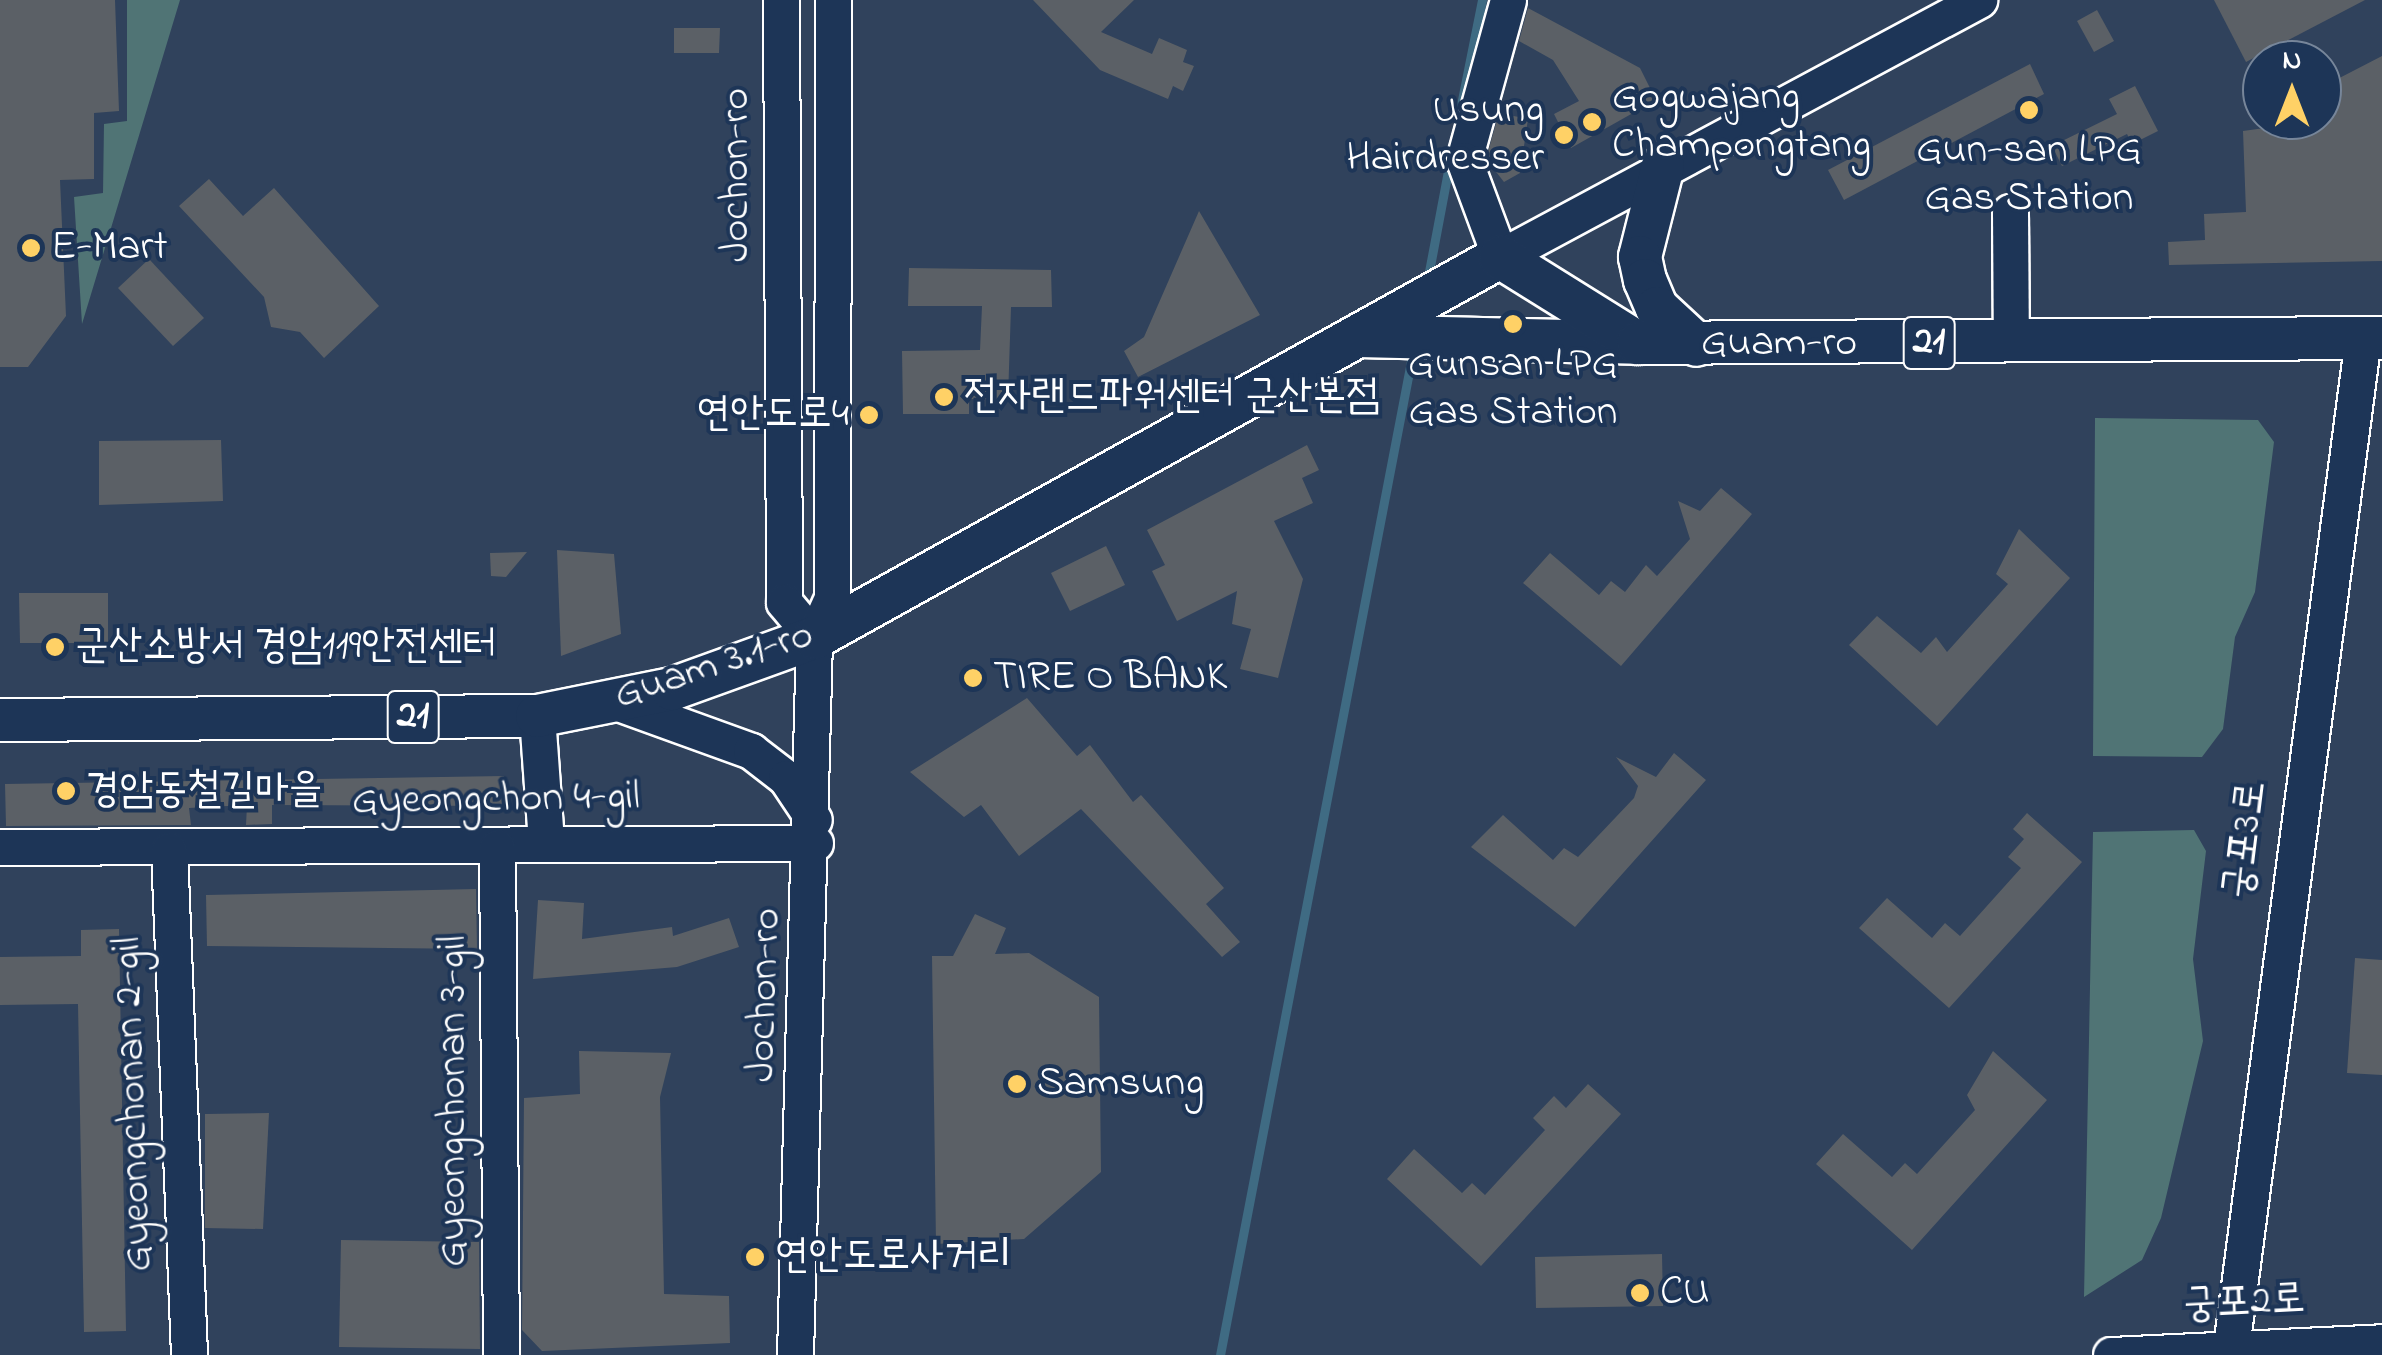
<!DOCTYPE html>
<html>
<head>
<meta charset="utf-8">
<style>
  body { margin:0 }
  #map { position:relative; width:2382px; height:1355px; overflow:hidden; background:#30425c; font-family:"Indie Flower","Poor Story",sans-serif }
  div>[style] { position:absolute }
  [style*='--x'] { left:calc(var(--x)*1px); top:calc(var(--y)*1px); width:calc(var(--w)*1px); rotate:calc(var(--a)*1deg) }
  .green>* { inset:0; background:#507475 }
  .stream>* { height:9px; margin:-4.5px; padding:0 4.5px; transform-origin:4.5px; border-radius:4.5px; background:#3f6b83 }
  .building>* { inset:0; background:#5b6066 }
  .roads { filter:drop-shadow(2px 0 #fff) drop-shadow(-2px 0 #fff) drop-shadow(0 2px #fff) drop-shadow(0 -2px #fff) }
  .minor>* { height:35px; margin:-17.5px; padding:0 17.5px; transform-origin:17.5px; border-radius:17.5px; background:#1d3557 }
  .major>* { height:42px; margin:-21px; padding:0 21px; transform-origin:21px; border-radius:21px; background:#1d3557 }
  .dots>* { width:28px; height:28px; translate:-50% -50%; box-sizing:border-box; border:5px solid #1d3557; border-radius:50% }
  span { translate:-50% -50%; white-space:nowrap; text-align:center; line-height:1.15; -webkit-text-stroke:8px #1d3557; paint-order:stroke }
  .shield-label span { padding:2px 8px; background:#1d3557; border:2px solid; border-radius:8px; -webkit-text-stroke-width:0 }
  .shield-label { font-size:40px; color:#fff; font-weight:700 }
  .poi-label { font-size:42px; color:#fff }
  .left { translate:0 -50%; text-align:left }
  .right { translate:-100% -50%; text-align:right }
  .street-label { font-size:42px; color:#fff }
  .north { position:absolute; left:2242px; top:40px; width:100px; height:100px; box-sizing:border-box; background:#1d3557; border:2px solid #77869a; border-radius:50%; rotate:0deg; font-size:28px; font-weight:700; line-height:40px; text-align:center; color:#fff }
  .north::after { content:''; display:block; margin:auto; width:35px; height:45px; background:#ffd166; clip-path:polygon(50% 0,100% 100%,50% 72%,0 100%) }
</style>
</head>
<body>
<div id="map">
  <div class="green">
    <div style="clip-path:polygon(127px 0,180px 0,82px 324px,74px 197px,103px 193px,104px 124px,127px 121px)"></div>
    <div style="clip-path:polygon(2095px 418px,2258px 420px,2274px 442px,2255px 592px,2235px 637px,2223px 729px,2202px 757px,2093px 756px)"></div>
    <div style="clip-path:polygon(2194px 830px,2206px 851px,2193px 959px,2203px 1041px,2161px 1218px,2142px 1260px,2084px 1297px,2093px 832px)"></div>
  </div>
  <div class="stream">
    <div style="--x:1460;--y:110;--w:112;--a:-78.7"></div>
    <div style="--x:1427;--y:282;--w:124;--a:-79.3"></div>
    <div style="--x:1220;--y:1355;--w:1022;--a:-79.12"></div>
  </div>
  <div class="building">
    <div style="clip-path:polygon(0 0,115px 0,119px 111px,94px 113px,94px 179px,60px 180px,66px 316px,28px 367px,0 367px)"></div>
    <div style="clip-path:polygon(1033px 0,1134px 0,1101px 32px,1152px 54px,1159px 38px,1187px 50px,1183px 62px,1194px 66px,1183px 91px,1173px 86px,1168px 99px,1100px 70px)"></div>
    <div style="clip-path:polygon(2214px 0,2365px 0,2246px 62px)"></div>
    <div style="clip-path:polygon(1528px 8px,1640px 68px,1656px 100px,1571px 148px,1554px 114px,1579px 101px,1553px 60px,1519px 41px)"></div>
    <div style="clip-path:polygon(2097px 10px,2114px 41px,2094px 52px,2077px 21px)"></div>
    <div style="clip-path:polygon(674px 28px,720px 28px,719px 53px,674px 53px)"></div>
    <div style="clip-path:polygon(2382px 56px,2382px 261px,2169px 265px,2168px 242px,2205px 240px,2204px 214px,2246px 212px,2243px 131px,2322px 120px,2322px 87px)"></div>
    <div style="clip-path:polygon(2030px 64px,2044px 94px,1844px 200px,1828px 170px)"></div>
    <div style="clip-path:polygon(2135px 86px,2158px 131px,2132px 144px,2127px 134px,2062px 166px,2052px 146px,2117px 114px,2109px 99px)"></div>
    <div style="clip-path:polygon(1499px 113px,1528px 119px,1520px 173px,1504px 182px,1486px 159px)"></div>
    <div style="clip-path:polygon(209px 179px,243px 216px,274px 188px,379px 306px,324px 358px,300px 332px,271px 327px,264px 297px,179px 206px)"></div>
    <div style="clip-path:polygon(1199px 211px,1260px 315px,1138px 377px,1124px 351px,1144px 337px)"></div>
    <div style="clip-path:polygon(149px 259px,204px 318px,173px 346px,118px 288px)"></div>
    <div style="clip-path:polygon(909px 268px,1051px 270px,1052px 307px,1011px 307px,1008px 399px,969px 399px,969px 414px,903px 414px,902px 351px,980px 350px,982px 306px,908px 306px)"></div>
    <div style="clip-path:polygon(221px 440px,223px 501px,99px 505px,99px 441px)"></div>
    <div style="clip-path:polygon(1307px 445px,1319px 470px,1302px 478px,1313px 503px,1274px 521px,1303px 579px,1278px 678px,1240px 669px,1251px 629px,1232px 624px,1237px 591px,1177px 621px,1152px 571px,1165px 565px,1147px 530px)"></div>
    <div style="clip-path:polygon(1721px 488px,1752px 514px,1621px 666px,1523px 583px,1550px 553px,1599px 595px,1611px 581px,1625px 592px,1646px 565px,1657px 576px,1690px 539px,1678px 501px,1700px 511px)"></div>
    <div style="clip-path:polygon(2019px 529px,2070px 578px,1937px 726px,1849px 645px,1877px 616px,1921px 653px,1936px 637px,1947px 652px,2008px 584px,1996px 574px)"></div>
    <div style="clip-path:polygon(1106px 546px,1125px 585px,1070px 611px,1051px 573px)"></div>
    <div style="clip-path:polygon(557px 550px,614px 554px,621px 634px,561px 656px)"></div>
    <div style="clip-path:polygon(527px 552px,506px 577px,491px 576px,490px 553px)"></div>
    <div style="clip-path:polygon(19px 593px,108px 593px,108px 643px,20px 643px)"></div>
    <div style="clip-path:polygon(1027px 698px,1077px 756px,1090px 745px,1133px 802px,1141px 795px,1224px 888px,1206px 904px,1240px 942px,1222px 957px,1081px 809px,1019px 856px,981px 805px,964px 817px,910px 772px)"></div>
    <div style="clip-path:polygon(1674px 753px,1706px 780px,1575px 927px,1471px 847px,1503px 815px,1553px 860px,1564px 848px,1578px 857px,1634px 798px,1638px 786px,1616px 757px,1656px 777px)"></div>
    <div style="clip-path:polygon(504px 776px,503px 806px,272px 805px,272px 824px,246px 825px,247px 805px,189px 808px,191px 825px,6px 826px,5px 784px)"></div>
    <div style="clip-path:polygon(2027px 813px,2082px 862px,1949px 1008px,1859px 928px,1887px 898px,1932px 938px,1945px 923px,1960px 936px,2021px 868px,2008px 857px,2024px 839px,2013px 829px)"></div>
    <div style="clip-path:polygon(476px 889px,477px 949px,207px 946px,206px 895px)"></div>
    <div style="clip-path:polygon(538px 900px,584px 903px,582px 939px,672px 927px,673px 936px,729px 918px,739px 947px,677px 967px,533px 979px)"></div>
    <div style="clip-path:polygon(975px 914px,1006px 928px,995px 954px,1029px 953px,1099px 997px,1101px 1172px,1024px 1239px,936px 1244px,932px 956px,953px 956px)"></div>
    <div style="clip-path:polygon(119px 929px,126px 1331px,84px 1332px,78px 1004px,0 1005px,0 957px,81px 956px,81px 930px)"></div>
    <div style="clip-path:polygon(2355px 958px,2382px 960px,2382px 1075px,2347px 1073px)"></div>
    <div style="clip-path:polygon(579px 1051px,671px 1053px,660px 1097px,664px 1294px,729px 1296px,730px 1343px,542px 1351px,522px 1330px,524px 1098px,580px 1094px)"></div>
    <div style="clip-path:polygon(1993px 1051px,2047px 1100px,1912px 1250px,1816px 1164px,1843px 1134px,1892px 1177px,1905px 1163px,1917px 1174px,1975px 1110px,1967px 1095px)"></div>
    <div style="clip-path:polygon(1588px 1084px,1621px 1114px,1481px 1266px,1387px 1179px,1414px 1149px,1462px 1193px,1472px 1183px,1485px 1195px,1545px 1130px,1533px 1118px,1554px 1096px,1566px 1108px)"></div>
    <div style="clip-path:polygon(269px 1113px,263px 1229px,205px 1228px,205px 1114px)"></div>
    <div style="clip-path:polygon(341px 1240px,479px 1242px,480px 1349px,339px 1347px)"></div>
    <div style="clip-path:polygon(1662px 1254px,1663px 1306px,1536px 1308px,1535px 1257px)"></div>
  </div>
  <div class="roads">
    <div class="minor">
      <div style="--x:781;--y:0;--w:602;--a:89.71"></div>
      <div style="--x:784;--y:602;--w:47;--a:50.2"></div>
      <div style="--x:1508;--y:0;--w:166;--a:105.4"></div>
      <div style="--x:1464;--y:160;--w:103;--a:69.6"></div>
      <div style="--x:1500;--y:257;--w:544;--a:-28.22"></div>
      <div style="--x:2010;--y:212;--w:130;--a:89.6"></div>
      <div style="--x:613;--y:701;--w:147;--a:19.9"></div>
      <div style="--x:751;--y:751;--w:44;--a:37.6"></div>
      <div style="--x:786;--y:778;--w:50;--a:56.3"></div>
      <div style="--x:537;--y:716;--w:125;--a:85.9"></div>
      <div style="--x:0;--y:847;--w:815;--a:-0.28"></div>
      <div style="--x:497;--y:847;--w:508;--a:89.55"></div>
      <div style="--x:169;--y:850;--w:505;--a:87.73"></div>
      <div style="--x:795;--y:1355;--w:717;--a:-88.48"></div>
      <div style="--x:814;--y:638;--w:44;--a:-65.8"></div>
      <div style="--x:832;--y:598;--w:598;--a:-89.9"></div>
      <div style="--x:2111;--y:1355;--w:271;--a:-2.7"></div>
      <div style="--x:2230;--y:1355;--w:1026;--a:-82.55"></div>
    </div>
    <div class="major">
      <div style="--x:1663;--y:166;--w:94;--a:104.2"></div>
      <div style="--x:1640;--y:257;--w:24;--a:78"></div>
      <div style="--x:1645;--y:280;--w:30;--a:67"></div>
      <div style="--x:1657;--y:308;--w:54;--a:42.8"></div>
      <div style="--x:1359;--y:336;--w:278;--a:1.4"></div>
      <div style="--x:0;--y:720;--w:537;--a:-0.43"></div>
      <div style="--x:537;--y:716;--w:138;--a:-11.3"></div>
      <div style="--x:672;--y:689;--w:151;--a:-19.8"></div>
      <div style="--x:814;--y:638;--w:785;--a:-29.05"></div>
      <div style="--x:1500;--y:257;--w:163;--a:31.9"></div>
      <div style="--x:1638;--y:343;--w:744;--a:-0.39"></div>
    </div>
  </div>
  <div class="dots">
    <div style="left:2029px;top:110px;background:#ffd166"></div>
    <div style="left:1592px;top:122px;background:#ffd166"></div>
    <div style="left:1564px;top:135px;background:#ffd166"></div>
    <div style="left:31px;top:248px;background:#ffd166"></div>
    <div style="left:1513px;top:324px;background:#ffd166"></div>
    <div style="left:944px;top:397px;background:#ffd166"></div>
    <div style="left:869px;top:415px;background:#ffd166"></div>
    <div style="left:55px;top:647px;background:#ffd166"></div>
    <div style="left:973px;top:678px;background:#ffd166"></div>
    <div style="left:66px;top:791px;background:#ffd166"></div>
    <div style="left:1017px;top:1084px;background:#ffd166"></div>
    <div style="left:755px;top:1257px;background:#ffd166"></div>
    <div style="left:1640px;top:1293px;background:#ffd166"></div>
  </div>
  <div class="shield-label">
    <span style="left:1929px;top:343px">21</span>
    <span style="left:413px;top:717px">21</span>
  </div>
  <div class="poi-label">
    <span class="left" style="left:1612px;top:122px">Gogwajang<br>Champongtang</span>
    <span class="right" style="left:1544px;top:135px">Usung<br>Hairdresser</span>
    <span style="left:2029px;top:175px">Gun-san LPG<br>Gas Station</span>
    <span class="left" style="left:51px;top:248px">E-Mart</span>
    <span style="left:1513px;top:389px">Gunsan LPG<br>Gas Station</span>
    <span class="left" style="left:964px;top:397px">전자랜드파워센터 군산본점</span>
    <span class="right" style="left:849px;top:415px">연안도로4</span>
    <span class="left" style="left:75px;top:647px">군산소방서 경암119안전센터</span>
    <span class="left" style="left:993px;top:678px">TIRE O BANK</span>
    <span class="left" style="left:86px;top:791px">경암동철길마을</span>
    <span class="left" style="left:1037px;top:1084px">Samsung</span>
    <span class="left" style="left:775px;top:1257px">연안도로사거리</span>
    <span class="left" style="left:1660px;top:1293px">CU</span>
  </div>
  <div class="street-label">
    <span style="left:737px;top:175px;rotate:-90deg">Jochon-ro</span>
    <span style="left:1779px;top:344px">Guam-ro</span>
    <span style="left:714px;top:666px;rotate:-18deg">Guam 3.1-ro</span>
    <span style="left:496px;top:800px;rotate:-1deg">Gyeongchon 4-gil</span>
    <span style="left:2246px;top:840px;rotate:-83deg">궁포3로</span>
    <span style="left:765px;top:995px;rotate:-88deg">Jochon-ro</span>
    <span style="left:454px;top:1101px;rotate:-90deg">Gyeongchonan 3-gil</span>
    <span style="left:134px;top:1104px;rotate:-92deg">Gyeongchonan 2-gil</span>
    <span style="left:2244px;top:1303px;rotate:-3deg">궁포2로</span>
  </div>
  <div class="north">N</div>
</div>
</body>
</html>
